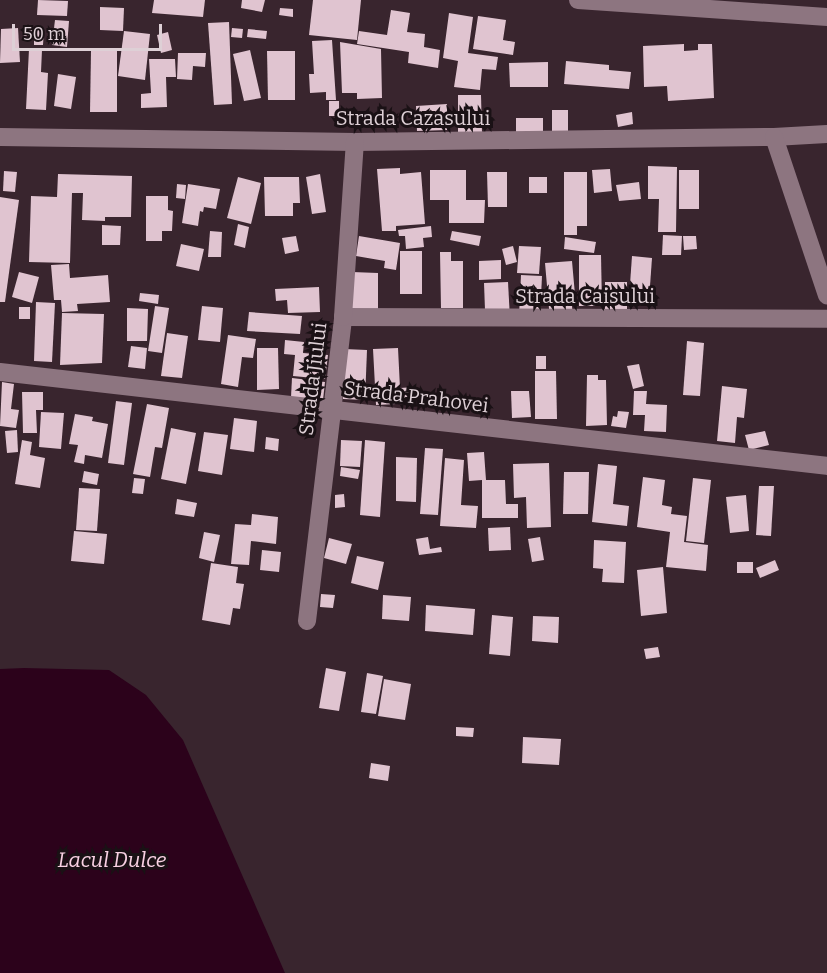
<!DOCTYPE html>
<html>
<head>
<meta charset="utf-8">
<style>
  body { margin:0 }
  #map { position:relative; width:827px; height:973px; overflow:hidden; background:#39252e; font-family:Bitter,serif }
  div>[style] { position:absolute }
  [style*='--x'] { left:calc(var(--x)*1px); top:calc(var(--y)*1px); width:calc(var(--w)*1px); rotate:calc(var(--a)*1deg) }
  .water>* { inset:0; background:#2c021b }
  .building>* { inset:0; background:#e0c4d0 }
  .street>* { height:18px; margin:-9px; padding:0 9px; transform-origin:9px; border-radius:9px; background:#8d7580 }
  span { translate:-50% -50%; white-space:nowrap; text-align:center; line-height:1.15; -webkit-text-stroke:6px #1a1115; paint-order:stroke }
  .street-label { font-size:20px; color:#ded0d6 }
  .water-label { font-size:21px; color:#f9d1e3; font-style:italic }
  .scale { position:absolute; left:12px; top:24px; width:150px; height:27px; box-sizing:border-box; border:3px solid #ded0d6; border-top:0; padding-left:8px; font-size:18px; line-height:21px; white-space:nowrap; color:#ded0d6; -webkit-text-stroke:4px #1a1115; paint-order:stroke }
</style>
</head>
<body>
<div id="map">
  <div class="water">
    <div style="clip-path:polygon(24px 668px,109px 670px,146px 695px,183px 740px,285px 973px,0 973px,0 669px)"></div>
  </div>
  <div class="building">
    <div style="clip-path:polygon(38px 0,68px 1px,67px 16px,37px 15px)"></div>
    <div style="clip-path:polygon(154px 0,205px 0,203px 17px,152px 13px)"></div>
    <div style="clip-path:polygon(242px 0,265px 0,262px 12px,241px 8px)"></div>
    <div style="clip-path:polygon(313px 0,361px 0,357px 40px,309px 35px)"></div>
    <div style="clip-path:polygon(100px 7px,124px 8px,123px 31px,100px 30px)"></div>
    <div style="clip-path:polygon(280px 8px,293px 9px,293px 17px,279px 15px)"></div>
    <div style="clip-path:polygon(391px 10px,410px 13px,407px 32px,425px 34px,424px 47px,440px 50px,438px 68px,408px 63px,409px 52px,357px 44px,359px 31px,387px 35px)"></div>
    <div style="clip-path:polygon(449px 13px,473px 17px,468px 53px,498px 57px,496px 70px,482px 69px,480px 90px,454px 87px,458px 61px,443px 58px)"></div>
    <div style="clip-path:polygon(478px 16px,506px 20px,503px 40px,515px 42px,513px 55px,473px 49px)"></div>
    <div style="clip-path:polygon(55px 20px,69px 21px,67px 47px,52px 45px)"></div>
    <div style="clip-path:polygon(229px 22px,232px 104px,214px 105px,208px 23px)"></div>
    <div style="clip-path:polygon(18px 28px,20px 62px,0 63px,1px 29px)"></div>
    <div style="clip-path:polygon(24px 28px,44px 29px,43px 45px,34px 45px,34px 36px,23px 36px)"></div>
    <div style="clip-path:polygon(232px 28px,243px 29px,242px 38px,231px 37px)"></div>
    <div style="clip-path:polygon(248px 29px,267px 31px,266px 39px,247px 37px)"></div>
    <div style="clip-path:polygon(124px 31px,150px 34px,145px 80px,118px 76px)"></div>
    <div style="clip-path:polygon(168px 32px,172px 50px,161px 53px,157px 35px)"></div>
    <div style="clip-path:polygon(332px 40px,336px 100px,326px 100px,326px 92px,310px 93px,309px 74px,314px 74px,312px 41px)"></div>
    <div style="clip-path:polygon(340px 42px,381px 49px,382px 98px,357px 99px,357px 93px,342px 93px)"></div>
    <div style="clip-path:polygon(684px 44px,684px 51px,698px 50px,698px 44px,712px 44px,714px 98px,668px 101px,667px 86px,644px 87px,643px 46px)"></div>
    <div style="clip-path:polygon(29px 49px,42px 50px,41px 72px,48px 73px,46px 110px,26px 109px)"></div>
    <div style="clip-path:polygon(250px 50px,261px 98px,244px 101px,233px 54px)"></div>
    <div style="clip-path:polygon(91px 51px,117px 51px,117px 112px,90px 112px)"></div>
    <div style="clip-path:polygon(267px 51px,295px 51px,295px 100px,268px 100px)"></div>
    <div style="clip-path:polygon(178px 53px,206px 53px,205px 67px,193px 66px,192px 80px,177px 79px)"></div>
    <div style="clip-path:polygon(149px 59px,175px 59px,176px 77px,166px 77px,167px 107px,141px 108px,141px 94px,151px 93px)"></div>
    <div style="clip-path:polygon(566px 61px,609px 65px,609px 70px,631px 72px,629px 89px,564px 84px)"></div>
    <div style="clip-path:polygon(548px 62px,548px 87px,510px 87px,509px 63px)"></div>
    <div style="clip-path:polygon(58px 74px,76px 77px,71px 109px,54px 106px)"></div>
    <div style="clip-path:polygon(458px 95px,481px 95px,482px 133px,458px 133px)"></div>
    <div style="clip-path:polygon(329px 101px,339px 101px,339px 116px,329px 116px)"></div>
    <div style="clip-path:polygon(447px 104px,447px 130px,417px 131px,416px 106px)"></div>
    <div style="clip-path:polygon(552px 110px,568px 110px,568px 131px,552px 131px)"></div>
    <div style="clip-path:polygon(632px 112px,633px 124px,618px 127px,616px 115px)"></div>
    <div style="clip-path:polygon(516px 118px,543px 118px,543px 136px,516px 136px)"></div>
    <div style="clip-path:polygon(648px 166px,677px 167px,676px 232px,658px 232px,659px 199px,648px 199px)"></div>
    <div style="clip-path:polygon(400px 168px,400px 174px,421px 172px,425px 224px,396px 226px,396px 231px,382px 231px,377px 169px)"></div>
    <div style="clip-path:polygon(610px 169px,612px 191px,594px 193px,592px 170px)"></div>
    <div style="clip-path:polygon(430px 170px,466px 170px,466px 200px,485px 200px,484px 223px,449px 223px,449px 200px,430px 200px)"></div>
    <div style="clip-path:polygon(679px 170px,699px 170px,699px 209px,679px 209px)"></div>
    <div style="clip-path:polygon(4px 171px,17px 172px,15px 192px,3px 191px)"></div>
    <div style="clip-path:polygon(487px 172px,507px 172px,507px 207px,488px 207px)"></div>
    <div style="clip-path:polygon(564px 172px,587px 172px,587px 226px,577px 226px,577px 235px,564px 235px)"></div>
    <div style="clip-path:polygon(58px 174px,132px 176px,131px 217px,105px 217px,105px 221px,82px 220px,83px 193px,72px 193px,70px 263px,29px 262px,31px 196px,57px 197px)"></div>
    <div style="clip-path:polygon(320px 174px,326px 212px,312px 214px,306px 177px)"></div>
    <div style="clip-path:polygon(238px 177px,261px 183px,251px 224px,227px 218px)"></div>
    <div style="clip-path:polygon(264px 177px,299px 177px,300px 203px,293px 203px,293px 216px,265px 216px)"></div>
    <div style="clip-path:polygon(529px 177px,547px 177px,547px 193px,529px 193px)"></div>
    <div style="clip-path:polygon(639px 182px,641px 199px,619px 201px,616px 185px)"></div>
    <div style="clip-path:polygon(177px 184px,186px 185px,185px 199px,176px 198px)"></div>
    <div style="clip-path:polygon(188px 184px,220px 189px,216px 209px,204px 207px,203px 212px,200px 211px,198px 226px,182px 223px)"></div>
    <div style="clip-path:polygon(146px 196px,168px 196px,168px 210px,173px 211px,172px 231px,162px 231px,162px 241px,146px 241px)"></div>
    <div style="clip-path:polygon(0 197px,19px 200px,5px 302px,0 302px)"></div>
    <div style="clip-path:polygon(238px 224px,249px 227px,245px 248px,234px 245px)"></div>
    <div style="clip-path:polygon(102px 225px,121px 226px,120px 245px,102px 245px)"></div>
    <div style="clip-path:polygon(431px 226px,432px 237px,423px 238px,424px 247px,406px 249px,405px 236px,399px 236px,398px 230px)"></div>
    <div style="clip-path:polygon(210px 231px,222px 232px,221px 257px,208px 257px)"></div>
    <div style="clip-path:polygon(452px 231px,481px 236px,479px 246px,450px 240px)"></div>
    <div style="clip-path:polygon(663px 235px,682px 236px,681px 255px,662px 255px)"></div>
    <div style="clip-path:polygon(296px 236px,299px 251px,285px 254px,282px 238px)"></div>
    <div style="clip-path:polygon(359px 236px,400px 243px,396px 270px,384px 268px,385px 261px,356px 256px)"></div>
    <div style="clip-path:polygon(683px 236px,696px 236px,697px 249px,684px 250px)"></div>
    <div style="clip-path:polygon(565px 237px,596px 242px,594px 253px,564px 249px)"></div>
    <div style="clip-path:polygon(181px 244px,204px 249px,199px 271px,176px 266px)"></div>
    <div style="clip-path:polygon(513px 246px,517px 262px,506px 265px,502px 249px)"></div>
    <div style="clip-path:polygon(519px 246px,541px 247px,539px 274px,517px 273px)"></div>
    <div style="clip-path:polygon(400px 251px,422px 251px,422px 294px,400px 294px)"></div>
    <div style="clip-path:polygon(440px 252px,451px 252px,451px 261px,463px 261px,463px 308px,441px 308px)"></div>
    <div style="clip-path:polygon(579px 255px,601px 255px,602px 306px,579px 306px)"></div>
    <div style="clip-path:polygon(632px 256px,652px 258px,649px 300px,629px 298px)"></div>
    <div style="clip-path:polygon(501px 260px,501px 279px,479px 280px,479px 261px)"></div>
    <div style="clip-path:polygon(572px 261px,576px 306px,572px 306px,573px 318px,550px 320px,545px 263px)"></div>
    <div style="clip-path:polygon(69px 264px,70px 278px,108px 275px,110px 302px,77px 304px,78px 311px,62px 312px,61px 300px,54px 300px,51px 265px)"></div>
    <div style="clip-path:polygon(19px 272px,39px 277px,32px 303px,12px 297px)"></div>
    <div style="clip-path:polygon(352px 272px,378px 273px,378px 315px,352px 315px)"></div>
    <div style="clip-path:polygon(521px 275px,542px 276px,540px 317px,519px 316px)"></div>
    <div style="clip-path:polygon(508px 282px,510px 319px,485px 310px,484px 283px)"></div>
    <div style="clip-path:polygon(605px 282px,627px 282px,627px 323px,605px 323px)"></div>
    <div style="clip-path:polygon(319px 287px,320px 312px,288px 313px,287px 300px,276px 301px,275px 289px)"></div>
    <div style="clip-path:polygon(140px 293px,159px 295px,158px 304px,139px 301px)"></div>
    <div style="clip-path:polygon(36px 302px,55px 303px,52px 362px,34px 361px)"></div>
    <div style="clip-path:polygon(155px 306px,169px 308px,162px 353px,148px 351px)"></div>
    <div style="clip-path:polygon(202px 306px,223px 308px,220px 342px,198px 340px)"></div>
    <div style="clip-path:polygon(19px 307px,30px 307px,30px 319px,19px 319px)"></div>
    <div style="clip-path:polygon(127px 308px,148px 309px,147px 341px,127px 341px)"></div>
    <div style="clip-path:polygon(249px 312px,302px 316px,300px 334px,247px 331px)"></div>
    <div style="clip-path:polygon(62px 313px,104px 314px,102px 363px,60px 365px)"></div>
    <div style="clip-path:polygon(167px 333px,188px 336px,182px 378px,161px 376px)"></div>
    <div style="clip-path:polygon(228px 335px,256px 339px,253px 358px,242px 357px,238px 387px,221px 384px)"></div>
    <div style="clip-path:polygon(285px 340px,304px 342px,303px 353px,328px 355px,325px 379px,293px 376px,295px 355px,284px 354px)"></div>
    <div style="clip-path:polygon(687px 341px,704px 343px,700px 396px,683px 395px)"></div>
    <div style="clip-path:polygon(131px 346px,147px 348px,145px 369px,128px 367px)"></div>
    <div style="clip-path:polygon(257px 348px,278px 348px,279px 389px,257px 390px)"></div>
    <div style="clip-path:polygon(398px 348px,400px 388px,415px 387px,416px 403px,376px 405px,373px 349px)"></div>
    <div style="clip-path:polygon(344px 349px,367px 350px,365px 400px,343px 399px)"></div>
    <div style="clip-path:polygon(536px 356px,546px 356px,546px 369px,536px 369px)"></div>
    <div style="clip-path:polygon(639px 364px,644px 386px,633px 389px,627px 366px)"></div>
    <div style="clip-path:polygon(535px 371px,556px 371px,557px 419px,535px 419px)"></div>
    <div style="clip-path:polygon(587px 375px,598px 375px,598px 380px,606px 380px,607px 425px,586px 426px)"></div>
    <div style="clip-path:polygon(292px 378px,325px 382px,323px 400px,291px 397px)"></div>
    <div style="clip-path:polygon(2px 382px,14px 384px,11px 409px,19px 410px,16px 428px,0 426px)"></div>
    <div style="clip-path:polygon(722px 386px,747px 389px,744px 418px,737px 417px,735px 443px,717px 441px)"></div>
    <div style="clip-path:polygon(511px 391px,529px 391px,531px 417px,512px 418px)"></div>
    <div style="clip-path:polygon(634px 391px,647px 391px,646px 404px,667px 405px,666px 432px,644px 431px,645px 415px,633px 415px)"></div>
    <div style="clip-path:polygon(22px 392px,43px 392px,43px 410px,36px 410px,37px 433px,23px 433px)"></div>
    <div style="clip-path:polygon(116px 401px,132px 403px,124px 465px,108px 463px)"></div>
    <div style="clip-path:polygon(147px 404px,169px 408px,162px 448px,155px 447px,150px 477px,133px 474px)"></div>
    <div style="clip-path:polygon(618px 411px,629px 412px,626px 428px,611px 426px,613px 416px,617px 417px)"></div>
    <div style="clip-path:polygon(41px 412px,64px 413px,61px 449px,39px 447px)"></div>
    <div style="clip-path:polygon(75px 414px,93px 417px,92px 421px,108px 424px,102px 458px,85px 455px,84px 464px,74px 462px,78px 445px,69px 444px)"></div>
    <div style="clip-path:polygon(234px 418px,257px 421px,254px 452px,230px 449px)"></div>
    <div style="clip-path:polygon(171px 428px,196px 433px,186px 484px,161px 479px)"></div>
    <div style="clip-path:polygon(17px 430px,18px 452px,7px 453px,5px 431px)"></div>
    <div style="clip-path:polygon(765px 431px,769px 445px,749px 450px,745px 435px)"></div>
    <div style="clip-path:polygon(204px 432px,228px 435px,222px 475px,198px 471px)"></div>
    <div style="clip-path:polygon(266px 437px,279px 439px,278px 451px,265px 449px)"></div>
    <div style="clip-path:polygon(22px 440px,32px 442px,30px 455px,45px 458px,40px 488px,15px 484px)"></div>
    <div style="clip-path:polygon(341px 440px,362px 441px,360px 467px,340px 466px)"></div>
    <div style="clip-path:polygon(365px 440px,385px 442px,380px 517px,360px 515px)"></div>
    <div style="clip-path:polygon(425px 448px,443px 449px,438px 515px,420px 514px)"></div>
    <div style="clip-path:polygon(484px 452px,486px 480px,505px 480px,506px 504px,518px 504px,518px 518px,482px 518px,482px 480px,469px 481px,467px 453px)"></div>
    <div style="clip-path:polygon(396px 457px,417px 458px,416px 502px,396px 501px)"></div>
    <div style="clip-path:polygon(445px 458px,464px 460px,461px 505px,478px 506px,476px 528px,440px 526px)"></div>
    <div style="clip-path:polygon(549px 463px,551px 527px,527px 528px,526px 497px,514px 498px,513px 464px)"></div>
    <div style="clip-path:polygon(598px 464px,617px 466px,613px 504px,629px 506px,627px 526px,592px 522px)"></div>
    <div style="clip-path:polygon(341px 467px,360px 470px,358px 479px,340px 476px)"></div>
    <div style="clip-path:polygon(84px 471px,99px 474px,97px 485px,82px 482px)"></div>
    <div style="clip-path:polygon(564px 472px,589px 472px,588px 514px,563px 514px)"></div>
    <div style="clip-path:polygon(643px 477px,665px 480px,662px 505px,672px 507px,671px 514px,687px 516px,684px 542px,708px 545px,706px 571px,666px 567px,670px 532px,637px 527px)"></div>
    <div style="clip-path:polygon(134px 478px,145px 479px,143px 494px,132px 493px)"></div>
    <div style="clip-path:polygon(693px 478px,711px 480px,704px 543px,686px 541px)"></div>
    <div style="clip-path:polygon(759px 486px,774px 486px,771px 536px,756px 535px)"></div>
    <div style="clip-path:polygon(79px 488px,100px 489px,97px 531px,76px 530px)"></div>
    <div style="clip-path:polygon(344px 494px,345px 507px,335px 508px,335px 495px)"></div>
    <div style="clip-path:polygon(746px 495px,749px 531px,730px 533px,726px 497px)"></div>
    <div style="clip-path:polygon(177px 499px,197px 503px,194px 517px,175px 514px)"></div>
    <div style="clip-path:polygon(252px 514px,278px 517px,276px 544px,251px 541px,249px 565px,231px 564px,235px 524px,251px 525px)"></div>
    <div style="clip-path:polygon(510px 527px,511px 550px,489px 551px,488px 528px)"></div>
    <div style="clip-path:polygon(74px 531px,107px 534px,104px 564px,71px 561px)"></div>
    <div style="clip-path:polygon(204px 532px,220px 535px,214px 562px,199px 558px)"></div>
    <div style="clip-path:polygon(428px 537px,430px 549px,441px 547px,442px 552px,419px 555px,416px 539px)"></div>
    <div style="clip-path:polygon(540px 537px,544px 560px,532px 562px,528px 539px)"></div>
    <div style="clip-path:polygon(329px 538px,352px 544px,346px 564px,324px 558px)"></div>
    <div style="clip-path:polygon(594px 540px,626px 542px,624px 583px,602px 582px,603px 569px,593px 568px)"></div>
    <div style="clip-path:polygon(262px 550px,281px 552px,279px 572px,260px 570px)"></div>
    <div style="clip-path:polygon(357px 556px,384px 562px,378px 590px,351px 583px)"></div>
    <div style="clip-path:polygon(775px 560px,779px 570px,760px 578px,756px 568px)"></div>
    <div style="clip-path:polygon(737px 562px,753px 562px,753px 573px,737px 573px)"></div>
    <div style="clip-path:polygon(211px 563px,238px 567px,236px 583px,244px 584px,240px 609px,233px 608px,230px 625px,202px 620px)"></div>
    <div style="clip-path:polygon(663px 567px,667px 613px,641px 616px,637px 570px)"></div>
    <div style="clip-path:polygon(321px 594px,335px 595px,333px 608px,320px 607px)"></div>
    <div style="clip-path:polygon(383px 595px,411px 597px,409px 621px,382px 619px)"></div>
    <div style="clip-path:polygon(426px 605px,475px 609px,473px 635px,425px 631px)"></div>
    <div style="clip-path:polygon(492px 615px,513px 617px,510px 656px,489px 654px)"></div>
    <div style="clip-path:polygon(533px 616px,559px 617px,558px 643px,532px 641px)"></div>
    <div style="clip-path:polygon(658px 647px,660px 657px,646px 659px,644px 649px)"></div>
    <div style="clip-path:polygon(326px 668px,346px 672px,339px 711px,319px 708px)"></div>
    <div style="clip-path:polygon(367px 673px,383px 676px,376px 714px,361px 712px)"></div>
    <div style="clip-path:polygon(384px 679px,411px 684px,405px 720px,378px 716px)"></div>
    <div style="clip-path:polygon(456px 727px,474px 728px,473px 737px,456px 736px)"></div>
    <div style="clip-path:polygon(523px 737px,561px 739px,559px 765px,522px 763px)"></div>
    <div style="clip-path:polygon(371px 763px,390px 766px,388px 781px,369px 778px)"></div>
  </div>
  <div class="street">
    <div style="--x:578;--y:0;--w:250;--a:3.9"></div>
    <div style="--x:0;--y:137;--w:355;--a:0.8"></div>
    <div style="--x:355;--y:142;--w:419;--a:-0.7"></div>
    <div style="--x:774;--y:137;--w:53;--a:-3.2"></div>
    <div style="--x:774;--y:137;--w:167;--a:71.5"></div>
    <div style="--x:343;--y:317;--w:484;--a:0.2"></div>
    <div style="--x:0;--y:372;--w:832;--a:6.48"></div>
    <div style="--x:307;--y:621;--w:306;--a:-83.2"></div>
    <div style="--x:343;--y:317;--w:175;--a:-86.1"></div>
  </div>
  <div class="street-label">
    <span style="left:413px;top:118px">Strada Cazasului</span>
    <span style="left:585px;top:296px">Strada Caisului</span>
    <span style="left:313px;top:379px;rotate:-83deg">Strada Jiului</span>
    <span style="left:416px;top:397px;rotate:7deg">Strada Prahovei</span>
  </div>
  <div class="water-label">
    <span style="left:112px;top:860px">Lacul Dulce</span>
  </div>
  <div class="scale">50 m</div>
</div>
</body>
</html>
